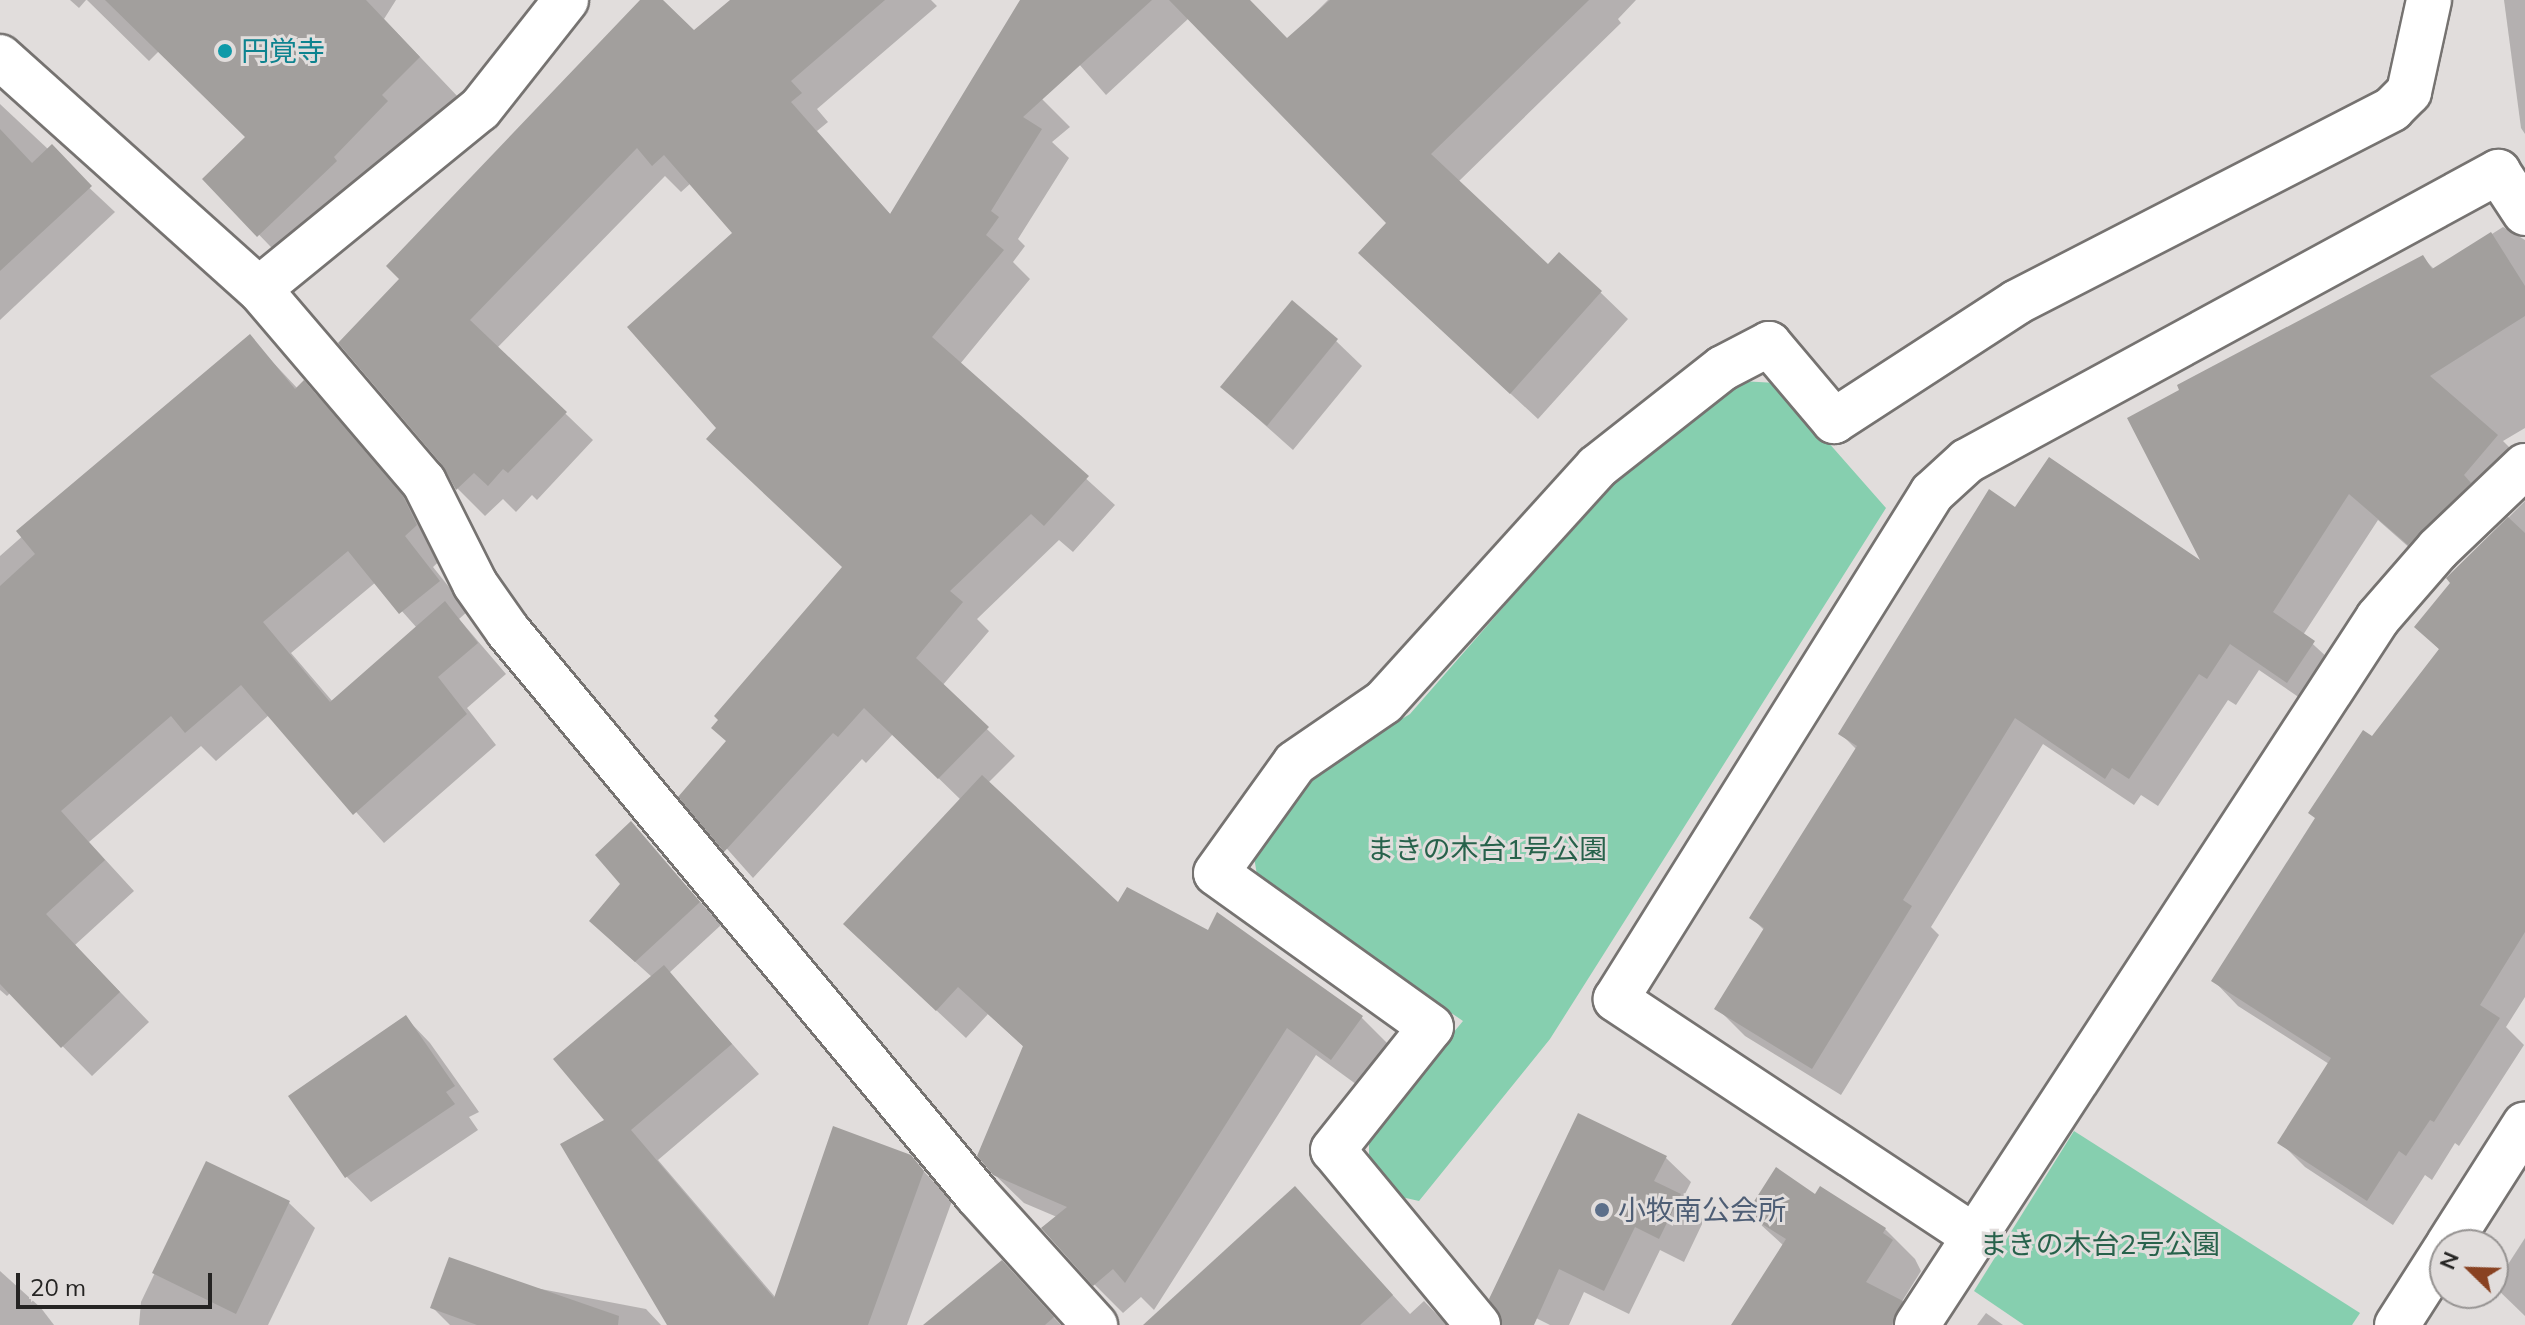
<!DOCTYPE html>
<html>
<head>
<meta charset="utf-8">
<style>
  body { margin:0 }
  #map { position:relative; width:2525px; height:1325px; overflow:hidden; background:#e1dddc; font-family:Mulish,"Noto Sans JP",sans-serif }
  div>[style] { position:absolute }
  [style*='--x'] { left:calc(var(--x)*1px); top:calc(var(--y)*1px); width:calc(var(--w)*1px); rotate:calc(var(--a)*1deg) }
  .green>* { inset:0; background:#86cfaf }
  .shadow>* { inset:0; background:#0003 }
  .building>* { inset:0; background:#a29f9d }
  .roads { filter:drop-shadow(2px 0 #767371) drop-shadow(-2px 0 #767371) drop-shadow(0 2px #767371) drop-shadow(0 -2px #767371) }
  .street>* { height:44px; margin:-22px; padding:0 22px; transform-origin:22px; border-radius:22px; background:#fff }
  .dots>* { width:22px; height:22px; translate:-50% -50%; box-sizing:border-box; border:4px solid #e1dddc; border-radius:50% }
  span { translate:-50% -50%; white-space:nowrap; text-align:center; line-height:1.15; -webkit-text-stroke:6px #e1dddc; paint-order:stroke }
  .culture-label { font-size:28px; color:#0d838f }
  .left { translate:0 -50%; text-align:left }
  .park-label { font-size:28px; color:#27624b }
  .service-label { font-size:28px; color:#4e5e75 }
  .north { position:absolute; left:2429px; top:1229px; width:80px; height:80px; box-sizing:border-box; background:#e1dddc; border:2px solid #969392; border-radius:50%; rotate:293deg; font-size:22px; font-weight:700; line-height:32px; text-align:center; color:#252423 }
  .north::after { content:''; display:block; margin:auto; width:28px; height:36px; background:#894222; clip-path:polygon(50% 0,100% 100%,50% 72%,0 100%) }
  .scale { position:absolute; left:16px; top:1273px; width:196px; height:36px; box-sizing:border-box; border:4px solid #252423; border-top:0; padding-left:10px; font-size:24px; line-height:28px; white-space:nowrap; color:#252423; -webkit-text-stroke:6px #e1dddc; paint-order:stroke }
</style>
</head>
<body>
<div id="map">
  <div class="green">
    <div style="clip-path:polygon(1741px 381px,1776px 383px,1886px 508px,1550px 1039px,1419px 1201px,1397px 1196px,1369px 1163px,1369px 1134px,1463px 1021px,1258px 881px,1254px 857px,1311px 774px,1410px 714px,1610px 485px)"></div>
    <div style="clip-path:polygon(2074px 1131px,2360px 1313px,2352px 1325px,2024px 1325px,1974px 1291px)"></div>
  </div>
  <div class="shadow">
    <div style="clip-path:polygon(70px 0,86px 0,79px 8px)"></div>
    <div style="clip-path:polygon(87px 0,396px 0,384px 19px,460px 99px,300px 277px,205px 179px,248px 138px,159px 51px,149px 61px)"></div>
    <div style="clip-path:polygon(643px 0,660px 0,694px 33px,733px 0,931px 0,937px 6px,817px 109px,828px 122px,817px 131px,891px 215px,1042px 99px,1070px 127px,1052px 142px,1069px 158px,1018px 239px,1025px 246px,1013px 262px,1030px 279px,960px 364px,1115px 505px,1073px 552px,1059px 540px,977px 619px,989px 631px,942px 686px,1015px 756px,988px 783px,1119px 905px,1361px 1017px,1390px 1046px,1360px 1087px,1316px 1055px,1154px 1310px,1141px 1297px,1123px 1313px,1094px 1284px,1057px 1217px,1024px 1203px,994px 1174px,1025px 1048px,988px 1014px,966px 1038px,874px 952px,961px 800px,893px 734px,866px 763px,862px 759px,753px 878px,681px 797px,728px 742px,844px 568px,719px 428px,735px 233px,691px 183px,681px 192px,665px 176px,497px 348px,593px 440px,537px 500px,532px 495px,516px 512px,503px 499px,485px 516px,457px 488px,402px 279px)"></div>
    <div style="clip-path:polygon(1023px 0,1248px 0,1287px 41px,1328px 0,1636px 0,1618px 19px,1621px 23px,1458px 182px,1548px 267px,1600px 292px,1628px 319px,1538px 419px,1388px 280px,1388px 223px,1189px 18px,1106px 95px)"></div>
    <div style="clip-path:polygon(2504px 0,2525px 0,2525px 134px,2521px 128px)"></div>
    <div style="clip-path:polygon(0 104px,115px 212px,0 320px)"></div>
    <div style="clip-path:polygon(2503px 227px,2525px 240px,2525px 428px,2503px 441px,2525px 463px,2437px 572px,2378px 520px,2303px 635px,2342px 671px,2316px 709px,2259px 670px,2236px 705px,2228px 700px,2158px 806px,2141px 795px,2134px 805px,2043px 744px,1931px 927px,1939px 935px,1841px 1095px,1745px 1036px,1717px 1008px,1765px 931px,1752px 918px,1857px 750px,1841px 734px,2016px 510px,2205px 566px,2423px 258px,2435px 270px)"></div>
    <div style="clip-path:polygon(evenodd,249px 337px,298px 389px,304px 382px,333px 412px,432px 528px,446px 555px,433px 567px,468px 611px,459px 619px,506px 674px,467px 708px,496px 745px,384px 843px,269px 715px,216px 761px,201px 746px,89px 842px,134px 891px,75px 945px,149px 1022px,92px 1076px,10px 993px,7px 996px,0 990px,0 556px,249px 337px,376px 582px,417px 628px,333px 702px,291px 653px,376px 582px)"></div>
    <div style="clip-path:polygon(1336px 341px,1362px 366px,1293px 450px,1222px 387px)"></div>
    <div style="clip-path:polygon(2525px 501px,2525px 997px,2506px 1027px,2524px 1045px,2459px 1146px,2455px 1143px,2432px 1180px,2425px 1175px,2393px 1225px,2305px 1167px,2280px 1142px,2329px 1064px,2238px 1006px,2214px 981px,2373px 739px,2440px 650px,2416px 626px,2453px 583px,2458px 568px)"></div>
    <div style="clip-path:polygon(631px 824px,721px 925px,669px 973px,759px 1074px,658px 1160px,776px 1298px,910px 1157px,952px 1201px,907px 1325px,669px 1325px,608px 1120px,652px 977px,614px 943px)"></div>
    <div style="clip-path:polygon(406px 1018px,430px 1043px,479px 1112px,469px 1117px,478px 1130px,371px 1202px,347px 1177px,291px 1096px)"></div>
    <div style="clip-path:polygon(1579px 1116px,1666px 1158px,1691px 1182px,1683px 1198px,1704px 1220px,1684px 1262px,1660px 1250px,1629px 1314px,1584px 1292px,1569px 1325px,1550px 1325px,1522px 1311px)"></div>
    <div style="clip-path:polygon(207px 1164px,289px 1203px,315px 1228px,268px 1325px,139px 1325px,141px 1302px)"></div>
    <div style="clip-path:polygon(1295px 1188px,1410px 1314px,1424px 1301px,1447px 1325px,1162px 1325px)"></div>
    <div style="clip-path:polygon(1816px 1196px,1885px 1229px,1915px 1259px,1921px 1271px,1901px 1303px,1923px 1325px,1732px 1325px,1784px 1246px,1748px 1213px)"></div>
    <div style="clip-path:polygon(2525px 1238px,2525px 1316px,2494px 1286px)"></div>
    <div style="clip-path:polygon(1002px 1263px,1061px 1325px,926px 1325px)"></div>
    <div style="clip-path:polygon(0 1271px,41px 1308px,54px 1325px,0 1325px)"></div>
    <div style="clip-path:polygon(525px 1286px,646px 1309px,661px 1325px,450px 1325px,432px 1307px)"></div>
    <div style="clip-path:polygon(1986px 1313px,2003px 1325px,1977px 1325px)"></div>
  </div>
  <div class="building">
    <div style="clip-path:polygon(105px 0,366px 0,420px 57px,382px 95px,388px 101px,334px 157px,337px 161px,257px 237px,202px 179px,245px 137px)"></div>
    <div style="clip-path:polygon(640px 0,663px 0,694px 30px,730px 0,885px 0,791px 81px,802px 93px,791px 102px,890px 214px,1020px 0,1152px 0,1023px 117px,1042px 129px,991px 211px,999px 217px,986px 235px,1004px 250px,932px 337px,1089px 476px,1044px 526px,1031px 514px,950px 591px,963px 602px,916px 658px,989px 727px,938px 779px,864px 708px,838px 737px,833px 733px,724px 852px,678px 797px,726px 741px,711px 728px,718px 720px,714px 716px,842px 567px,706px 439px,716px 428px,627px 327px,732px 233px,664px 155px,652px 166px,637px 148px,470px 320px,567px 412px,508px 473px,503px 469px,488px 486px,474px 473px,456px 490px,443px 466px,338px 343px,399px 279px,386px 266px)"></div>
    <div style="clip-path:polygon(1169px 0,1250px 0,1287px 38px,1330px 0,1589px 0,1431px 154px,1548px 264px,1559px 252px,1602px 291px,1510px 394px,1358px 253px,1386px 223px)"></div>
    <div style="clip-path:polygon(0 129px,32px 163px,52px 144px,92px 186px,0 271px)"></div>
    <div style="clip-path:polygon(2491px 232px,2525px 286px,2525px 316px,2430px 376px,2498px 435px,2464px 475px,2471px 483px,2408px 545px,2349px 494px,2273px 612px,2315px 641px,2287px 683px,2230px 644px,2207px 679px,2199px 674px,2129px 779px,2112px 768px,2105px 779px,2015px 718px,1903px 900px,1912px 906px,1812px 1069px,1714px 1009px,1764px 928px,1749px 918px,1857px 746px,1838px 734px,1989px 489px,2015px 507px,2049px 457px,2200px 560px,2127px 418px,2179px 390px,2177px 385px,2423px 255px,2432px 269px)"></div>
    <div style="clip-path:polygon(1292px 300px,1338px 339px,1267px 426px,1220px 387px)"></div>
    <div style="clip-path:polygon(250px 334px,295px 389px,304px 380px,403px 496px,417px 525px,405px 536px,440px 581px,399px 614px,348px 551px,263px 622px,330px 702px,445px 601px,478px 643px,438px 677px,467px 714px,353px 815px,241px 685px,185px 733px,171px 716px,61px 811px,105px 860px,46px 914px,120px 992px,61px 1048px,0 984px,0 586px,35px 554px,16px 531px)"></div>
    <div style="clip-path:polygon(2508px 517px,2525px 533px,2525px 932px,2480px 1005px,2500px 1018px,2434px 1122px,2430px 1120px,2406px 1156px,2399px 1151px,2367px 1201px,2277px 1143px,2331px 1058px,2211px 981px,2315px 818px,2308px 813px,2363px 730px,2372px 736px,2439px 649px,2414px 627px,2450px 583px,2446px 578px)"></div>
    <div style="clip-path:polygon(982px 775px,1118px 902px,1127px 887px,1208px 930px,1217px 912px,1363px 1016px,1331px 1060px,1287px 1028px,1125px 1283px,1113px 1269px,1093px 1286px,1041px 1228px,1067px 1207px,993px 1175px,977px 1156px,1023px 1046px,958px 987px,936px 1011px,843px 924px)"></div>
    <div style="clip-path:polygon(631px 821px,700px 902px,635px 962px,589px 921px,620px 884px,595px 855px)"></div>
    <div style="clip-path:polygon(664px 965px,732px 1044px,631px 1130px,774px 1298px,833px 1126px,911px 1155px,924px 1171px,868px 1325px,667px 1325px,560px 1144px,604px 1120px,553px 1059px)"></div>
    <div style="clip-path:polygon(406px 1015px,455px 1086px,446px 1092px,455px 1104px,345px 1178px,288px 1096px)"></div>
    <div style="clip-path:polygon(1578px 1113px,1667px 1156px,1654px 1181px,1681px 1194px,1659px 1239px,1635px 1227px,1604px 1291px,1559px 1269px,1534px 1325px,1502px 1325px,1489px 1299px)"></div>
    <div style="clip-path:polygon(206px 1161px,290px 1201px,236px 1314px,152px 1273px)"></div>
    <div style="clip-path:polygon(1776px 1167px,1815px 1194px,1820px 1186px,1886px 1228px,1883px 1233px,1893px 1240px,1866px 1282px,1903px 1301px,1892px 1325px,1731px 1325px,1786px 1239px,1746px 1214px)"></div>
    <div style="clip-path:polygon(1295px 1186px,1393px 1295px,1360px 1325px,1143px 1325px)"></div>
    <div style="clip-path:polygon(449px 1257px,619px 1316px,618px 1325px,477px 1325px,430px 1308px)"></div>
    <div style="clip-path:polygon(1002px 1260px,1054px 1317px,1045px 1325px,923px 1325px)"></div>
  </div>
  <div class="roads">
    <div class="street">
      <div style="--x:0;--y:57;--w:348;--a:41.9"></div>
      <div style="--x:259;--y:289;--w:254;--a:49.5"></div>
      <div style="--x:424;--y:482;--w:114;--a:63.4"></div>
      <div style="--x:475;--y:584;--w:57;--a:54.9"></div>
      <div style="--x:508;--y:631;--w:734;--a:50.25"></div>
      <div style="--x:977;--y:1195;--w:176;--a:47.8"></div>
      <div style="--x:259;--y:289;--w:285;--a:-39.2"></div>
      <div style="--x:480;--y:109;--w:139;--a:-51.7"></div>
      <div style="--x:1975;--y:1237;--w:431;--a:-146.5"></div>
      <div style="--x:1616;--y:999;--w:597;--a:-58.01"></div>
      <div style="--x:1932;--y:493;--w:47;--a:-42.4"></div>
      <div style="--x:1967;--y:461;--w:605;--a:-28.56"></div>
      <div style="--x:2498;--y:172;--w:49;--a:56.6"></div>
      <div style="--x:2448;--y:1245;--w:143;--a:-57.5"></div>
      <div style="--x:1478;--y:1325;--w:227;--a:-129.6"></div>
      <div style="--x:1333;--y:1150;--w:157;--a:-51.5"></div>
      <div style="--x:1431;--y:1027;--w:264;--a:-144.4"></div>
      <div style="--x:1216;--y:873;--w:135;--a:-54.3"></div>
      <div style="--x:1295;--y:763;--w:108;--a:-34.4"></div>
      <div style="--x:1384;--y:702;--w:317;--a:-47.8"></div>
      <div style="--x:1597;--y:467;--w:160;--a:-38.2"></div>
      <div style="--x:1723;--y:368;--w:52;--a:-27.6"></div>
      <div style="--x:1769;--y:344;--w:101;--a:49.8"></div>
      <div style="--x:1834;--y:421;--w:218;--a:-33"></div>
      <div style="--x:2017;--y:302;--w:422;--a:-27.2"></div>
      <div style="--x:2392;--y:109;--w:24;--a:-45"></div>
      <div style="--x:2409;--y:92;--w:94;--a:-77.7"></div>
      <div style="--x:1917;--y:1325;--w:844;--a:-56.89"></div>
      <div style="--x:2378;--y:618;--w:91;--a:-49"></div>
      <div style="--x:2438;--y:549;--w:120;--a:-43.7"></div>
      <div style="--x:2397;--y:1325;--w:89;--a:-57.4"></div>
    </div>
  </div>
  <div class="dots">
    <div style="left:225px;top:51px;background:#0f9aa8"></div>
    <div style="left:1602px;top:1210px;background:#5c6f8a"></div>
  </div>
  <div class="culture-label">
    <span class="left" style="left:241px;top:51px">円覚寺</span>
  </div>
  <div class="park-label">
    <span style="left:1487px;top:849px">まきの木台1号公園</span>
    <span style="left:2100px;top:1244px">まきの木台2号公園</span>
  </div>
  <div class="service-label">
    <span class="left" style="left:1618px;top:1210px">小牧南公会所</span>
  </div>
  <div class="north">N</div>
  <div class="scale">20 m</div>
</div>
</body>
</html>
